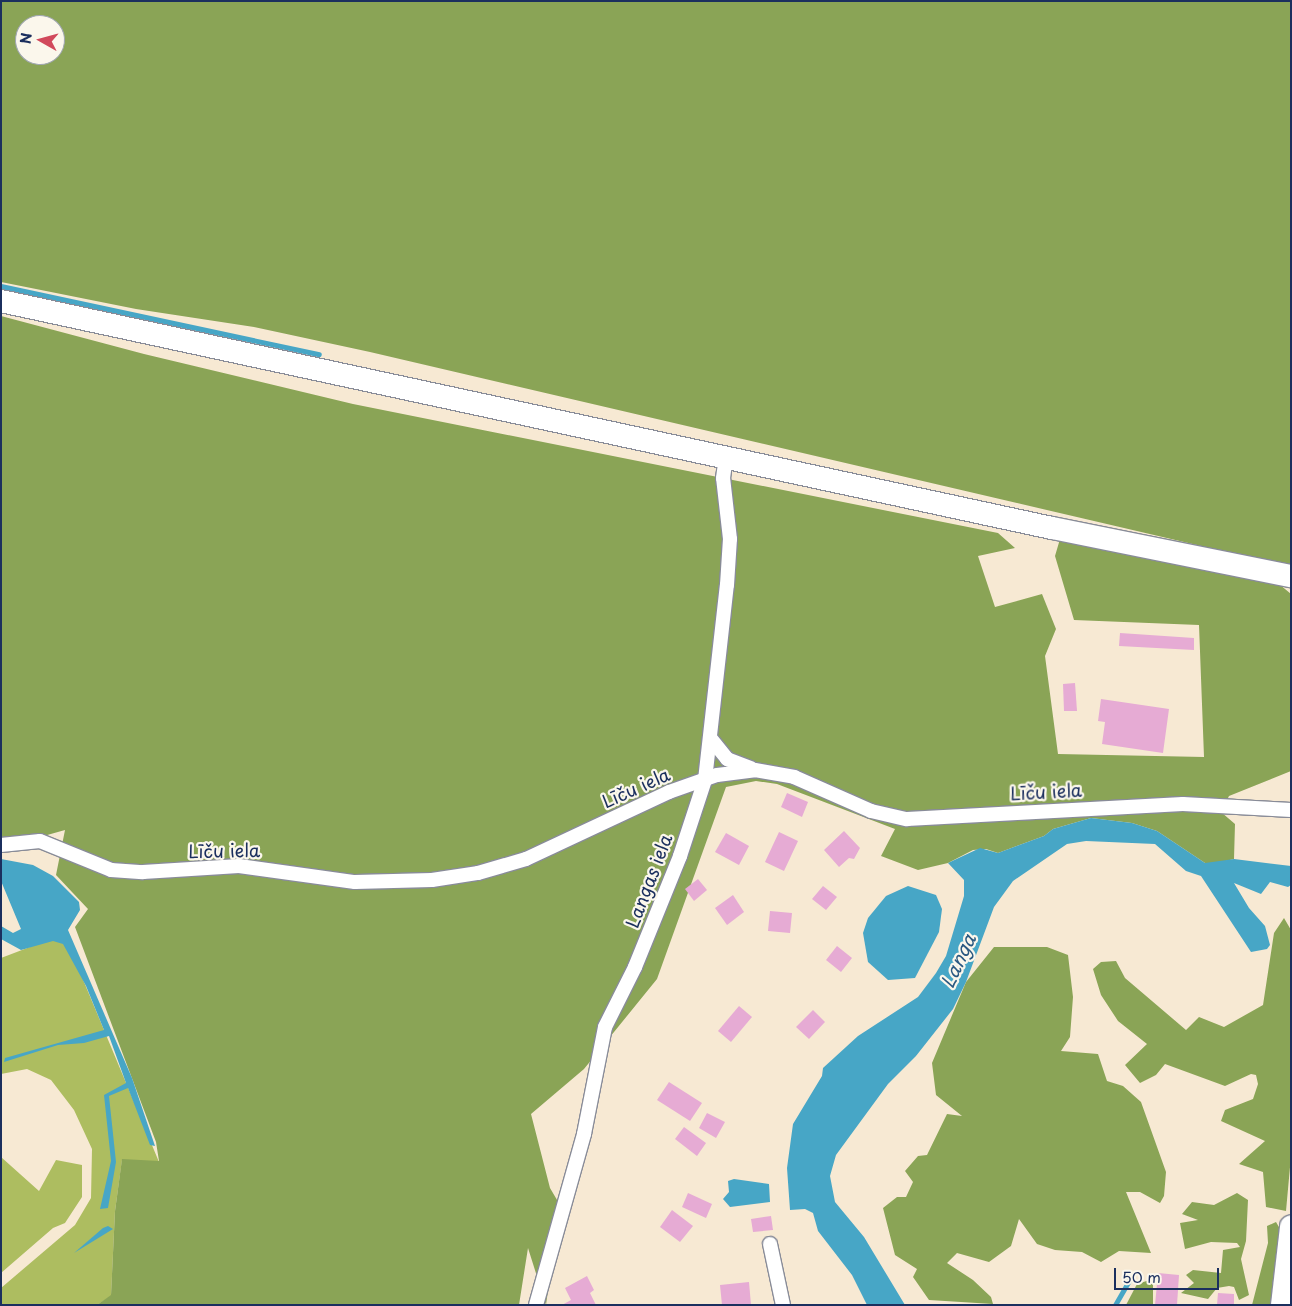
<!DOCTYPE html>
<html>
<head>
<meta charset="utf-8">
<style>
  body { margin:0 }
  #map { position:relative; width:1292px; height:1306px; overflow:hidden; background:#f7e9d3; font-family:"Playpen Sans",sans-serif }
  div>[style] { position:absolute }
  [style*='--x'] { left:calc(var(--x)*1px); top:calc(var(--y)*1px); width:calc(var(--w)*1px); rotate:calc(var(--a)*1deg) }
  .green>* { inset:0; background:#adbd60 }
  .forest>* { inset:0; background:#8aa456 }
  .water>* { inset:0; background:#47a6c6 }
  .stream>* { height:4.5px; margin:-2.25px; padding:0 2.25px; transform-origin:2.25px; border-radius:2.25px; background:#47a6c6 }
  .building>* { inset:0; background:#e6abd4 }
  .roads { filter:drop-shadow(1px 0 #898c98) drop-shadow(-1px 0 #898c98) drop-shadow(0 1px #898c98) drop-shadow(0 -1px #898c98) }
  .minor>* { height:14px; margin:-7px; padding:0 7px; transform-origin:7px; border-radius:7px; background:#fff }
  .primary>* { height:22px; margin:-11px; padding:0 11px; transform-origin:11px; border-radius:11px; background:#fff }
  span { translate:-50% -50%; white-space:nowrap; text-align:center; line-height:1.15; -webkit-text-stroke:4.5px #fbf7ec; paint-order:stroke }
  .street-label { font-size:18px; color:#1b2f5e }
  .water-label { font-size:19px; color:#2a5982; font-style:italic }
  .frame { position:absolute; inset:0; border:2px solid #1b2f5e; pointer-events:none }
  .north { position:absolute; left:15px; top:15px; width:50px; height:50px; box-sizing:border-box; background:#fbf7ec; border:1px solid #a1a7b3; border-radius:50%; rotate:277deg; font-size:14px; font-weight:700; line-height:20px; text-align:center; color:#1b2f5e }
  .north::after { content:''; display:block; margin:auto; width:18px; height:22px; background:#d1495b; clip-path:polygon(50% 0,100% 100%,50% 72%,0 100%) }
  .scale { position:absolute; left:1114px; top:1268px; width:105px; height:22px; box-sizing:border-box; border:2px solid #1b2f5e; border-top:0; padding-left:6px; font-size:15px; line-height:18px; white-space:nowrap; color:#1b2f5e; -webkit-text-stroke:4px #fbf7ec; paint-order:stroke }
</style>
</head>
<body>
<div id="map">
  <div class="green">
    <div style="clip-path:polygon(64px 934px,159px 1162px,122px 1160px,115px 1211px,111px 1296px,97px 1305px,1px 1305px,1px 1288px,75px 1225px,91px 1198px,92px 1149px,74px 1110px,51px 1080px,27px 1069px,1px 1074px,1px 958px)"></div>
    <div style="clip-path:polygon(1px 1157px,39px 1191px,56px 1160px,82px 1165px,82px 1197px,65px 1223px,53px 1228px,1px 1273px)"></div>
  </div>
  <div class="forest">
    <div style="clip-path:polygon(evenodd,1px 1px,1291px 1px,1291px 567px,370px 352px,254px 327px,136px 309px,1px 282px,1px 1px,25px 25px,55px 25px,55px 55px,25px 55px,25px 25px)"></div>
    <div style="clip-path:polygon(1px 316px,144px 354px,353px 404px,998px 533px,1015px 548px,978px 556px,995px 607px,1042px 594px,1056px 629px,1045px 656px,1058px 754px,1204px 757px,1199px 625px,1074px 620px,1055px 556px,1060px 539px,1279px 584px,1291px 594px,1291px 771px,1229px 796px,1221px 812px,1235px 824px,1234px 859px,1213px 864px,1205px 863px,1157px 831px,1132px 823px,1091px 818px,1053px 829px,1044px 836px,998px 853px,986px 849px,973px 850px,948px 863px,918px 870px,881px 856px,895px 829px,777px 784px,756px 781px,726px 787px,657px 979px,584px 1069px,531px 1114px,550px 1188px,560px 1205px,546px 1305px,528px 1248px,519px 1305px,97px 1305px,111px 1295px,115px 1211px,122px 1159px,159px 1161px,156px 1142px,75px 927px,88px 909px,56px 875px,65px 830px,1px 848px)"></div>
    <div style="clip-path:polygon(1284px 918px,1291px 930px,1291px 1156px,1286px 1211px,1266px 1207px,1263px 1172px,1239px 1164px,1265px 1141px,1221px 1121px,1225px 1110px,1253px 1099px,1258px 1084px,1256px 1075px,1251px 1074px,1225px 1086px,1165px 1064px,1156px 1075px,1140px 1083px,1125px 1065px,1147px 1044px,1118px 1021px,1101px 995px,1093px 969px,1101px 962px,1116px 961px,1125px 978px,1186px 1030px,1199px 1017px,1224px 1027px,1263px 1005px,1274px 933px)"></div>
    <div style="clip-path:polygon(994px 947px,1047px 947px,1068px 955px,1073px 997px,1070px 1037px,1061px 1051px,1098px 1054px,1107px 1081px,1123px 1086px,1141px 1102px,1166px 1172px,1164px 1196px,1160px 1203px,1140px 1192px,1126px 1192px,1151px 1253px,1119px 1251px,1101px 1262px,1082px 1252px,1055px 1250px,1037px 1244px,1019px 1219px,1011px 1246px,989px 1262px,957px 1253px,947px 1263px,973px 1280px,991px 1297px,993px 1304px,929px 1300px,913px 1277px,917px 1269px,895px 1255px,883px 1208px,897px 1197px,906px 1197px,913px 1182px,905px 1171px,918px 1156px,927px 1155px,947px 1114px,962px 1116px,936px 1095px,932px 1063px,966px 982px)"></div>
    <div style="clip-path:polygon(1237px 1193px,1248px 1200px,1246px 1241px,1241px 1259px,1249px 1295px,1239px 1300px,1234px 1287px,1229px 1286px,1217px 1288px,1208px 1299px,1181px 1293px,1194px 1283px,1186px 1275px,1193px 1270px,1221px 1273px,1223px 1250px,1240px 1247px,1237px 1243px,1211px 1242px,1185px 1249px,1180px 1223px,1198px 1220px,1182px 1214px,1192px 1202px,1214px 1205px)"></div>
    <div style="clip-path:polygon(1276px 1222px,1283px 1234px,1277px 1305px,1252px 1305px,1268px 1243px,1267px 1226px)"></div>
    <div style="clip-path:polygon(1153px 1279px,1153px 1305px,1126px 1305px,1137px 1284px)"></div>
  </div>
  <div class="water">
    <div style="clip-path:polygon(1091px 818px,1132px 823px,1157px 831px,1205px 863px,1234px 859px,1291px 866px,1291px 885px,1288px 887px,1270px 882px,1261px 894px,1234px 883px,1249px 908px,1265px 926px,1270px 945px,1267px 949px,1251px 952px,1201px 876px,1186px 871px,1155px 844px,1086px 841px,1067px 844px,1013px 881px,994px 907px,966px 982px,953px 1009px,916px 1056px,888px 1084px,836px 1155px,830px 1176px,835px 1202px,864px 1237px,905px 1305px,867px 1305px,852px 1275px,818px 1231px,813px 1213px,805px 1209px,790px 1210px,787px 1168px,793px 1124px,822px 1076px,823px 1068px,858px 1036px,918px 997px,936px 973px,946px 956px,964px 896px,964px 880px,948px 863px,980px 848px,998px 853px,1044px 836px,1053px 829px)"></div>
    <div style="clip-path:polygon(1px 859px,33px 865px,53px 876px,79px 902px,80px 910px,68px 930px,132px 1078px,155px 1146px,150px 1145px,128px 1088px,109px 1096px,116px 1162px,108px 1208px,100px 1209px,111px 1161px,104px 1095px,126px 1083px,109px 1036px,84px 1043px,58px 1045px,4px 1062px,5px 1058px,104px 1030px,86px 986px,63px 944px,53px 941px,21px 950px,1px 939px,1px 926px,13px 933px,21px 929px,1px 881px)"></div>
    <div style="clip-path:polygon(908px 886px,936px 895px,942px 909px,939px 932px,915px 978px,888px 980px,868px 962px,863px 933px,868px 918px,886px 896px)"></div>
    <div style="clip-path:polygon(734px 1179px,769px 1184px,770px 1202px,730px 1207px,723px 1199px,729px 1192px,728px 1181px)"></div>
    <div style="clip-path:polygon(108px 1226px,113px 1229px,74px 1253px,103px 1228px)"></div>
  </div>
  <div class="stream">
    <div style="--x:1;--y:286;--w:325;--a:12.1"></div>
    <div style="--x:1115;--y:1305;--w:32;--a:-60"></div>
  </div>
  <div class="building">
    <div style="clip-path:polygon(1120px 633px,1194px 638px,1194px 650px,1119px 646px)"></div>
    <div style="clip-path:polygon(1075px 683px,1077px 711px,1064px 711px,1063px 684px)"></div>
    <div style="clip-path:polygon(1101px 699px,1169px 709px,1163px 753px,1102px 744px,1105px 722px,1098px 721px)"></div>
    <div style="clip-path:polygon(787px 793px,808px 802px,802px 817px,781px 807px)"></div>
    <div style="clip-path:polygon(844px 831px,860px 848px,854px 859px,849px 858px,839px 867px,824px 850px)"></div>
    <div style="clip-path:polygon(779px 832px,798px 841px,784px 871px,765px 862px)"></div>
    <div style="clip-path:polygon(726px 833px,749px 846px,739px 865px,715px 852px)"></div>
    <div style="clip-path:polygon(698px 879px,707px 890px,694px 901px,685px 889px)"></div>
    <div style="clip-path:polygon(823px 886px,837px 897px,826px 910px,812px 899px)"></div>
    <div style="clip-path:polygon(733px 895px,744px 912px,727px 925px,715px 908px)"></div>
    <div style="clip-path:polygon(770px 911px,792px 913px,790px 933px,768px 931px)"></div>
    <div style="clip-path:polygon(837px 946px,852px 958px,841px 972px,826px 960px)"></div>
    <div style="clip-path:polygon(739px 1006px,752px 1017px,731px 1042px,718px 1031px)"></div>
    <div style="clip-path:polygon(813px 1010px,825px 1022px,809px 1039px,796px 1027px)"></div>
    <div style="clip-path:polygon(669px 1082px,702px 1103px,690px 1121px,657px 1100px)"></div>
    <div style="clip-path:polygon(707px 1113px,725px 1122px,716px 1138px,699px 1128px)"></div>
    <div style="clip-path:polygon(684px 1127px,706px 1143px,697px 1156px,675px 1139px)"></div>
    <div style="clip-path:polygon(688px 1193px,712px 1204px,706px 1218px,682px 1207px)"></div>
    <div style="clip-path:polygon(672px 1210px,693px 1226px,680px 1242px,660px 1227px)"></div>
    <div style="clip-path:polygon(771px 1216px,773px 1230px,753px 1232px,751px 1219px)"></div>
    <div style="clip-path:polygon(1158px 1273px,1179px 1275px,1177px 1305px,1155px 1305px)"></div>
    <div style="clip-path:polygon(587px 1276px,594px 1290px,590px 1293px,596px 1305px,562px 1305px,571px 1300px,565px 1288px)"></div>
    <div style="clip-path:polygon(749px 1282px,751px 1305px,722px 1305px,720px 1285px)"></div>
    <div style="clip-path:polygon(1218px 1293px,1234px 1294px,1234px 1305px,1217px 1305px)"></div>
  </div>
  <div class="roads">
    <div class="minor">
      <div style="--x:711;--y:739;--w:26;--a:51"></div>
      <div style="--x:727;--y:759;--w:26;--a:21"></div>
      <div style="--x:1;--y:845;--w:39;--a:-6"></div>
      <div style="--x:40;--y:841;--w:77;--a:22.2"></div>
      <div style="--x:111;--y:870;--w:32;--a:4"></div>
      <div style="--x:143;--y:872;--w:96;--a:-3.6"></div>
      <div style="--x:239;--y:866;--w:117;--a:7.9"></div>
      <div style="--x:355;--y:882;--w:77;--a:-1.5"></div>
      <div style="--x:432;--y:880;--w:47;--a:-8.7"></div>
      <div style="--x:478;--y:873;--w:50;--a:-16.3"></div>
      <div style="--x:526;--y:859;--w:158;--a:-25.1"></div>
      <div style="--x:669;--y:792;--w:51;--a:-19.5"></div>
      <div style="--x:717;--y:775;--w:38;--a:-7"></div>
      <div style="--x:755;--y:770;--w:40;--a:10"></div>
      <div style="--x:794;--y:777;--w:84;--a:23.8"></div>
      <div style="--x:871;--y:811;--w:37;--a:13"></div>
      <div style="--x:907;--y:819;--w:276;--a:-3.1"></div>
      <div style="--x:1183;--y:804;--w:108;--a:3.2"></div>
      <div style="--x:770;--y:1244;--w:62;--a:78"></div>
      <div style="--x:536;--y:1305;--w:178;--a:-74.3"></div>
      <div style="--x:584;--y:1134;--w:109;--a:-78.9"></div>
      <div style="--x:605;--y:1027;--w:67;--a:-63.4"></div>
      <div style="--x:635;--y:967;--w:120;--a:-67.9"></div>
      <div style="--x:680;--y:856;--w:80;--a:-71.8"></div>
      <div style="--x:705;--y:780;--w:196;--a:-83.6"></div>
      <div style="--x:727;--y:585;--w:46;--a:-86.3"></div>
      <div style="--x:730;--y:539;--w:61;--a:-96.5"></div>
      <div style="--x:723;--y:478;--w:21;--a:-82"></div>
    </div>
    <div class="primary">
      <div style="--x:1;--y:301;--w:1075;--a:12.19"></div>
      <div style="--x:1052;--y:528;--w:244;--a:11.4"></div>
      <div style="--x:1282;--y:1305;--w:79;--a:-83.4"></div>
    </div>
  </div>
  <div class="street-label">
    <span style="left:636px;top:788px;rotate:-24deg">Līču iela</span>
    <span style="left:1046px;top:792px;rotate:-3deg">Līču iela</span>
    <span style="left:224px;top:851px;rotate:-1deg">Līču iela</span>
    <span style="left:649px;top:881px;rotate:-69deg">Langas iela</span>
  </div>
  <div class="water-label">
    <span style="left:958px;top:961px;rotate:-65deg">Langa</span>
  </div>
  <div class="frame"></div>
  <div class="north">N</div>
  <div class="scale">50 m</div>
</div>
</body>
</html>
